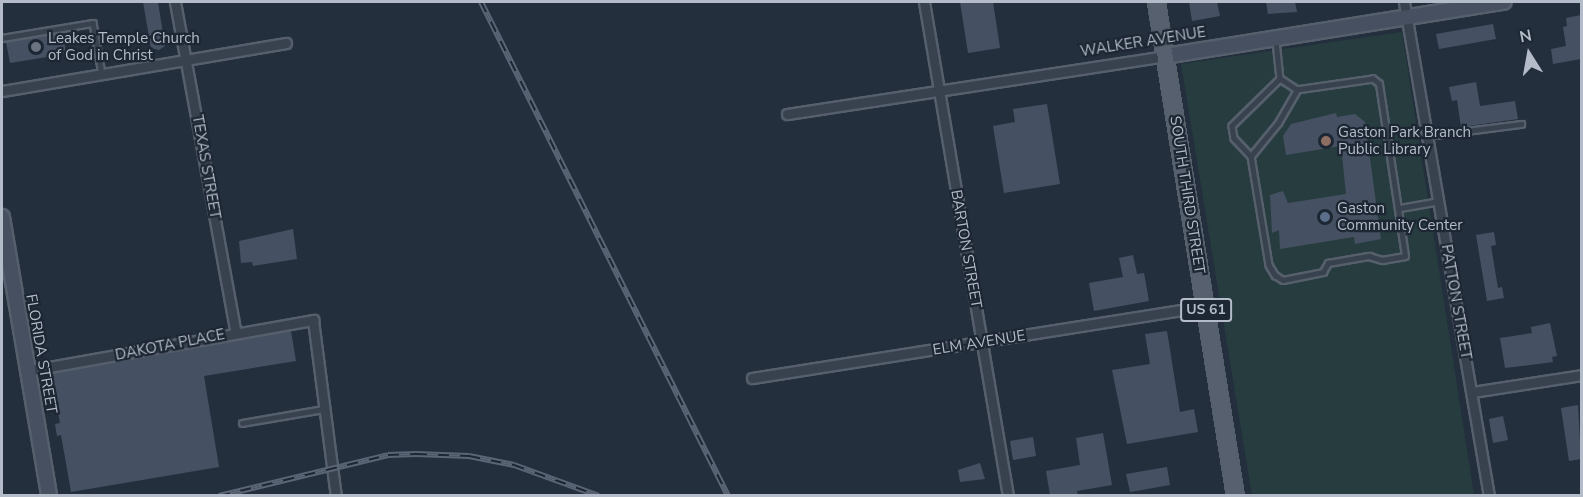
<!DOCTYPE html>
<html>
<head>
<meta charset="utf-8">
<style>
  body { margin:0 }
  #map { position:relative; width:1583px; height:497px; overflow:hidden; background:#242f3e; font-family:"Nunito Sans",sans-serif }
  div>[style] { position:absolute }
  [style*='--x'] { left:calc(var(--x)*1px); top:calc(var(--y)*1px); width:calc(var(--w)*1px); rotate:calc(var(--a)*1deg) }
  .green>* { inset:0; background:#263c3f }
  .building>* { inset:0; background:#455162 }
  .roads { filter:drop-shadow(2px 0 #565f6c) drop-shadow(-2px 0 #565f6c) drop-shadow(0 2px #565f6c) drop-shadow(0 -2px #565f6c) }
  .lane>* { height:4.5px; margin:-2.25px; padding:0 2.25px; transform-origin:2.25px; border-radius:2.25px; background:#38414e }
  .street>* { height:9px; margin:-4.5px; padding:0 4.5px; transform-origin:4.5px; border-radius:4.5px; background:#38414e }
  .secondary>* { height:14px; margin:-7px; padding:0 7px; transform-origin:7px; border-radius:7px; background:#465061 }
  .primary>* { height:15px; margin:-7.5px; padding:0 7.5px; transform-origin:7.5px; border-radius:7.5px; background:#56606e }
  .rail>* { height:6px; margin-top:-3px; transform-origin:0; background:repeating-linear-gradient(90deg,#1d2633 0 11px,#5a6575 0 22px); box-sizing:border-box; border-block:2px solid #5a6575 }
  .dots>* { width:16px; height:16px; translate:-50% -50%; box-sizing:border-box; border:3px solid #1d2633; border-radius:50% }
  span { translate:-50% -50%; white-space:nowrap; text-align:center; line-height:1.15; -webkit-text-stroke:4.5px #1d2633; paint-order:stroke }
  .shield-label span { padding:2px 4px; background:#1d2633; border:2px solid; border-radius:4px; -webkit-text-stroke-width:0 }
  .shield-label { font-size:14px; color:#b4bcc9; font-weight:700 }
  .poi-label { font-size:15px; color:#b4bcc9 }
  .left { translate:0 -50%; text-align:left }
  .street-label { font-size:15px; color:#b4bcc9 }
  .frame { position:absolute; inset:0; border:3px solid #b4bcc9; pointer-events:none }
  .north { position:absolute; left:1499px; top:24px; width:60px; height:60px; -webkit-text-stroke:4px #1d2633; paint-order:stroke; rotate:349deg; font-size:16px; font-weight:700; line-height:24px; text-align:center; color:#b4bcc9 }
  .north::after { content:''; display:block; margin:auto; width:21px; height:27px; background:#b4bcc9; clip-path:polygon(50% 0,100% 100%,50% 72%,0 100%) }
</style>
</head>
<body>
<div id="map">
  <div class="green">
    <div style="clip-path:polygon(1402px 32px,1474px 495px,1252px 495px,1181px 64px)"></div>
  </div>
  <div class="building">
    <div style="clip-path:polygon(143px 2px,158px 2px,165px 46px,159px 50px,151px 48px)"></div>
    <div style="clip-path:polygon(960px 2px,993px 2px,1000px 48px,968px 53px)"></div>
    <div style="clip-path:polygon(1189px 2px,1217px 2px,1220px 16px,1192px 21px)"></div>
    <div style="clip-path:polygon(1266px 2px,1295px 2px,1297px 12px,1268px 14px)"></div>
    <div style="clip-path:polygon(1581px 15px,1581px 59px,1553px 64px,1551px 49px,1566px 46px,1563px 27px,1567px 26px,1566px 18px)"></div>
    <div style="clip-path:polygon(1493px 24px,1496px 39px,1439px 49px,1436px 34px)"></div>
    <div style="clip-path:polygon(63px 33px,66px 54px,10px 63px,6px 42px)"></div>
    <div style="clip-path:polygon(1476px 82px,1480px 106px,1515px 101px,1518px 119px,1461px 127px,1457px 100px,1452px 101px,1449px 87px)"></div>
    <div style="clip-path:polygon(1047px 104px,1060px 184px,1004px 193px,993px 126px,1015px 122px,1013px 109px)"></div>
    <div style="clip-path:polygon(1336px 113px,1337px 117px,1355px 114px,1365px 122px,1381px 239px,1355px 244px,1354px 237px,1280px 249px,1279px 230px,1272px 233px,1270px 195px,1283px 191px,1288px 203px,1346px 194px,1341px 146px,1286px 155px,1283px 136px,1291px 124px)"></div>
    <div style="clip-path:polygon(293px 229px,297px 259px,253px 266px,252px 262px,241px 263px,239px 241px)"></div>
    <div style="clip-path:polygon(1494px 232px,1496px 245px,1491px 246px,1498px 288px,1502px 287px,1504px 298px,1487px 301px,1476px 235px)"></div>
    <div style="clip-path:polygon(1133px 255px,1137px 274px,1144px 273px,1149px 301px,1094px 311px,1089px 283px,1123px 277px,1119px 258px)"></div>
    <div style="clip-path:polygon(1550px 323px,1557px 356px,1552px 357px,1553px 362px,1505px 368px,1500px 338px,1532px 333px,1531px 327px)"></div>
    <div style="clip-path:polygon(291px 331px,296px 361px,204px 376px,219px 467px,71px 492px,61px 435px,57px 436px,55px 424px,60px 423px,51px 374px)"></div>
    <div style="clip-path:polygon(1167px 331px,1180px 412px,1194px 409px,1198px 432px,1127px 444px,1112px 370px,1150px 364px,1145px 334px)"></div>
    <div style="clip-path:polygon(1578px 405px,1581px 459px,1569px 461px,1561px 408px)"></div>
    <div style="clip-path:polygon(1503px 416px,1508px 440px,1493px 443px,1489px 419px)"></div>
    <div style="clip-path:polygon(1103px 433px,1112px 485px,1077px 491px,1078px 495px,1050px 495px,1046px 471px,1080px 465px,1076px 438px)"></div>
    <div style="clip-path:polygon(1033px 437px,1036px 456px,1013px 460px,1010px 441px)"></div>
    <div style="clip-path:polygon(980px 463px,985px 479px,960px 482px,958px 470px)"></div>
    <div style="clip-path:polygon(1167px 467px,1170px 485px,1130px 492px,1126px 474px)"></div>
  </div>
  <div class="roads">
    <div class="lane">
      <div style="--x:2;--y:38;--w:92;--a:-9.4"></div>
      <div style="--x:93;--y:23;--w:52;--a:80"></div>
      <div style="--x:1276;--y:41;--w:38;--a:84"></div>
      <div style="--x:1280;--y:79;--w:67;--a:135.6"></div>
      <div style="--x:1232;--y:126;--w:12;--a:81"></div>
      <div style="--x:1234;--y:138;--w:25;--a:47"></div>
      <div style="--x:1251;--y:156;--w:110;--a:80.6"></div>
      <div style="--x:1269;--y:265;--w:12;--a:59"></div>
      <div style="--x:1275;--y:275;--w:9;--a:32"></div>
      <div style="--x:1283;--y:280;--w:41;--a:-11.3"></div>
      <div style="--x:1323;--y:272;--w:10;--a:-61"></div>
      <div style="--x:1328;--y:263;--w:42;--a:-9.7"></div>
      <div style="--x:1369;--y:256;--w:14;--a:17"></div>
      <div style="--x:1382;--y:260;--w:23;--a:-10"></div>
      <div style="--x:1405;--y:256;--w:174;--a:-98.6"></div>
      <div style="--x:1379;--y:84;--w:8;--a:-140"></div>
      <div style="--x:1373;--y:79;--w:77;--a:171.8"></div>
      <div style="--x:1297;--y:90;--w:20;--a:-147"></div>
      <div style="--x:1427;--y:136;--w:95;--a:-7.3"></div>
      <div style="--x:1251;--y:156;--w:43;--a:-50.7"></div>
      <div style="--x:1278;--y:123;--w:38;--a:-60"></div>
      <div style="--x:1400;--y:208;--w:40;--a:-10"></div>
      <div style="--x:242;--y:423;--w:83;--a:-9.7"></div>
    </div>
    <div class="street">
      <div style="--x:175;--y:2;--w:337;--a:79.6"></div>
      <div style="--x:924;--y:2;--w:501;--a:80.35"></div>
      <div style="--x:1404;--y:2;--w:501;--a:80.24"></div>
      <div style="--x:2;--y:91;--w:288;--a:-9.6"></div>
      <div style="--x:787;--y:114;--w:382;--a:-8.7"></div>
      <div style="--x:27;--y:371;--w:291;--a:-10.1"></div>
      <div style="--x:313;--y:320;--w:177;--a:82.6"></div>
      <div style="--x:752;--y:378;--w:459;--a:-9"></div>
      <div style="--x:1472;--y:392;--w:111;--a:-8.8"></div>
    </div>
    <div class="secondary">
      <div style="--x:1165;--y:56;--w:343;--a:-9.1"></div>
      <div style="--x:2;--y:217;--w:283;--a:80.4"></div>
    </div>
    <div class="primary">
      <div style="--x:1156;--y:2;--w:500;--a:80.91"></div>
    </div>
  </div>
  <div class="rail">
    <div style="--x:481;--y:2;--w:552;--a:63.43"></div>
    <div style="--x:219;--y:496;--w:174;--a:-13.6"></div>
    <div style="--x:388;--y:455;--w:28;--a:-2"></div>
    <div style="--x:416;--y:454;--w:53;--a:2.2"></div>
    <div style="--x:469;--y:456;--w:46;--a:11.3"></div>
    <div style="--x:514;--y:465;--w:90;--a:20"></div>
  </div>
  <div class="dots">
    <div style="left:36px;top:47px;background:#6b7280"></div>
    <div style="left:1326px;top:141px;background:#8d6e63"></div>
    <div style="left:1325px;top:217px;background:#5c6f8a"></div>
  </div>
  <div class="shield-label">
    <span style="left:1206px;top:310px">US 61</span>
  </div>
  <div class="poi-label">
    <span class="left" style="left:48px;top:47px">Leakes Temple Church<br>of God in Christ</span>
    <span class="left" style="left:1338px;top:141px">Gaston Park Branch<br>Public Library</span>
    <span class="left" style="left:1337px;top:217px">Gaston<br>Community Center</span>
  </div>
  <div class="street-label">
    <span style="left:1143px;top:42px;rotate:-9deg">WALKER AVENUE</span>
    <span style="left:206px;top:167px;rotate:80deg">TEXAS STREET</span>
    <span style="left:1187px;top:195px;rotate:81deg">SOUTH THIRD STREET</span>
    <span style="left:966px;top:249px;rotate:80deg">BARTON STREET</span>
    <span style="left:1456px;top:302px;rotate:80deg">PATTON STREET</span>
    <span style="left:979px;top:343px;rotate:-9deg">ELM AVENUE</span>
    <span style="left:170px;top:345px;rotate:-11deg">DAKOTA PLACE</span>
    <span style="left:41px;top:354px;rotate:80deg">FLORIDA STREET</span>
  </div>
  <div class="frame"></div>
  <div class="north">N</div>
</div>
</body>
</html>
